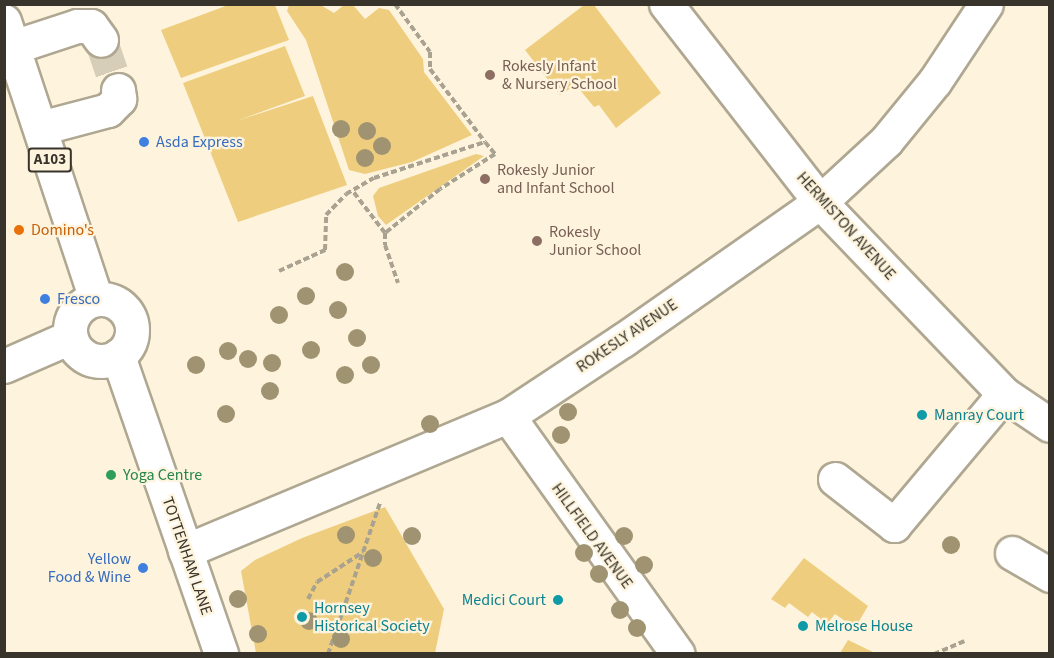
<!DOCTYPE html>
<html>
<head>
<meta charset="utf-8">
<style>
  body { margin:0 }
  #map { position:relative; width:1054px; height:658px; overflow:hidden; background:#fef4dd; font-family:"Source Sans 3",sans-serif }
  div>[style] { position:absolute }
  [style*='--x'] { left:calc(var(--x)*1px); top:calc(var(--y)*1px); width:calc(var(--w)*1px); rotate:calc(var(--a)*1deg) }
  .green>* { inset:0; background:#eece7e }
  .minor-tunnel>* { height:33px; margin-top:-16.5px; transform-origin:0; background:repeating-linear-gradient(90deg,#d6ceb9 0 33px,transparent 0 49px) }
  .path>* { height:4px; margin-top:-2px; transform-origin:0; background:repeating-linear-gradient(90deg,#a9a291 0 6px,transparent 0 9px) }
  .roads { filter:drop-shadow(2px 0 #afa791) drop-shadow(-2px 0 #afa791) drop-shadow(0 2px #afa791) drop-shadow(0 -2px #afa791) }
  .minor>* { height:33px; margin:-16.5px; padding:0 16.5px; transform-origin:16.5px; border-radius:16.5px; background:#fff }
  .major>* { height:33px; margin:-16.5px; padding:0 16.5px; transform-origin:16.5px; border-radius:16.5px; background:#fff }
  .major>.ring { margin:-16.5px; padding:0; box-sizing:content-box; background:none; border:33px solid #fff; border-radius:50% }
  .trees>* { width:18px; height:18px; margin:-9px; border-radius:50%; background:#a09371 }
  .dots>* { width:16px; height:16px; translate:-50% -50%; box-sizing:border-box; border:3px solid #fef4dd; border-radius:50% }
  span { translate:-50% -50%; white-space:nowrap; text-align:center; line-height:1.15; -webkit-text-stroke:4.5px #fef4dd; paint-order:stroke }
  .shield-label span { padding:2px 4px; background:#fef4dd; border:2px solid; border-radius:4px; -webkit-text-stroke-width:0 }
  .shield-label { font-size:15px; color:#38342b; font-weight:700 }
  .education-label { font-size:16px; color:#785e54 }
  .left { translate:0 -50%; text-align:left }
  .shop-label { font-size:16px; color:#366cbe }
  .right { translate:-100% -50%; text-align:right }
  .street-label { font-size:16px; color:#38342b }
  .food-label { font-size:16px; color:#c56008 }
  .culture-label { font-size:16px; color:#0d838f }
  .leisure-label { font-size:16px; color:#27864d }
  .frame { position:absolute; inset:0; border:6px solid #38342b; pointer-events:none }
</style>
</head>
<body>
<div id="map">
  <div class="green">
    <div style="clip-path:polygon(231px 4px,275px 5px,289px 40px,181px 78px,161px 30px)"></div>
    <div style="clip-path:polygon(319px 4px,334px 13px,344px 5px,353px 5px,365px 19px,379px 8px,389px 10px,423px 59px,424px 72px,472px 135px,412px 162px,365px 174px,349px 170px,306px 40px,287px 11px,289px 5px)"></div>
    <div style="clip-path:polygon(584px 5px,594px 5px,661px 93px,616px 128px,599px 105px,594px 107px,576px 85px,560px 95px,525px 50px)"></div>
    <div style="clip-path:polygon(285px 46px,305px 96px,236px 121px,313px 96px,347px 185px,238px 222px,183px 83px)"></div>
    <div style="clip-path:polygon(476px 154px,484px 156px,386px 225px,378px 216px,373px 196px,379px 188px)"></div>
    <div style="clip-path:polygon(385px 507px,444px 609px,435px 653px,256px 653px,241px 571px,255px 560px,302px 538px)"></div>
    <div style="clip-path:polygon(804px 558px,868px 606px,855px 628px,835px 614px,827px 624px,812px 612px,808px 617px,789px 603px,785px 608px,771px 599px)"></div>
    <div style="clip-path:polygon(848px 640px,875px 653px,840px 653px)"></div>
  </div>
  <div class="minor-tunnel">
    <div style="--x:101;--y:40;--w:53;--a:71.2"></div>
  </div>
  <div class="path">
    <div style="--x:395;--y:4;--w:59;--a:53.9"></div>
    <div style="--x:430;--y:52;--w:17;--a:90"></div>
    <div style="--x:430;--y:69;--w:91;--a:53"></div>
    <div style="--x:385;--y:233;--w:12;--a:90"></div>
    <div style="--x:385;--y:245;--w:40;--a:71.1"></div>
    <div style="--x:279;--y:271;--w:51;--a:-24.5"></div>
    <div style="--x:325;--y:250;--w:35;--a:-88"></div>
    <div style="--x:326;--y:215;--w:29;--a:-46"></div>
    <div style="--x:346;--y:194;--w:32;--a:-30"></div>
    <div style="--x:374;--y:178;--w:117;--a:-18"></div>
    <div style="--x:485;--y:142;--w:16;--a:50"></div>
    <div style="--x:495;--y:154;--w:65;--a:147.5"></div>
    <div style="--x:440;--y:189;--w:70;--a:141.3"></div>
    <div style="--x:385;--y:233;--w:54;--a:-127.5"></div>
    <div style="--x:308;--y:599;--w:19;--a:-62"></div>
    <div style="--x:317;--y:582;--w:55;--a:-33.1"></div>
    <div style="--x:328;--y:654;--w:160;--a:-71"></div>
    <div style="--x:934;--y:654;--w:33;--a:-23"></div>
  </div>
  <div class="roads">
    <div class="minor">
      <div style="--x:666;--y:4;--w:251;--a:52.1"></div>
      <div style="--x:820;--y:202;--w:266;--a:46.2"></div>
      <div style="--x:1004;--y:394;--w:55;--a:34"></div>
      <div style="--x:13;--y:47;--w:67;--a:-18.2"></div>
      <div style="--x:77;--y:26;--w:14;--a:0"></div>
      <div style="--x:91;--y:26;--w:17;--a:54"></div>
      <div style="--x:40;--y:128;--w:70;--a:-14.8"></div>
      <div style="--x:108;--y:110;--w:16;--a:-45"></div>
      <div style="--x:119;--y:99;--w:9;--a:-96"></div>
      <div style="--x:4;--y:366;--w:72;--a:-23.7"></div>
      <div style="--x:508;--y:416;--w:292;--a:54.5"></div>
      <div style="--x:835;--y:479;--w:75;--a:37.9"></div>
      <div style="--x:894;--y:525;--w:171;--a:-50"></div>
      <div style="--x:185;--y:551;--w:350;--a:-22.7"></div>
      <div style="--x:508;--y:416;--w:138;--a:-33.5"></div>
      <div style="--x:623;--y:340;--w:241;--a:-35"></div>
      <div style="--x:820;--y:202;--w:90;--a:-42.7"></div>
      <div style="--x:886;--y:141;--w:77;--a:-50.8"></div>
      <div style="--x:935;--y:81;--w:92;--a:-56.5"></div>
      <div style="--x:1012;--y:553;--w:44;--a:30.1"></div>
    </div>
    <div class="major">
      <div style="--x:4;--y:21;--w:293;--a:71.7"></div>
      <div class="ring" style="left:70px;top:299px;width:29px;height:29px"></div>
      <div style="--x:118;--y:356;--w:315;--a:70.9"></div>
    </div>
  </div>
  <div class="trees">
    <div style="left:341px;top:129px"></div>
    <div style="left:367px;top:131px"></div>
    <div style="left:382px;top:146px"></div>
    <div style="left:365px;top:158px"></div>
    <div style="left:345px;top:272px"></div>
    <div style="left:306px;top:296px"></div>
    <div style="left:338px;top:310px"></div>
    <div style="left:279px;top:315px"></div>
    <div style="left:357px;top:338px"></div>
    <div style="left:311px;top:350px"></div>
    <div style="left:228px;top:351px"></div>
    <div style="left:248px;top:359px"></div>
    <div style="left:272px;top:363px"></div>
    <div style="left:196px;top:365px"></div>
    <div style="left:371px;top:365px"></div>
    <div style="left:345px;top:375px"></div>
    <div style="left:270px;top:391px"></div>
    <div style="left:568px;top:412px"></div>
    <div style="left:226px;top:414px"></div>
    <div style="left:430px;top:424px"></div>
    <div style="left:561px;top:435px"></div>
    <div style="left:346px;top:535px"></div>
    <div style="left:412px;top:536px"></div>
    <div style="left:624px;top:536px"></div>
    <div style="left:951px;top:545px"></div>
    <div style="left:584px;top:553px"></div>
    <div style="left:373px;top:558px"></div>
    <div style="left:644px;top:565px"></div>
    <div style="left:599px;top:574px"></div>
    <div style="left:238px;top:599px"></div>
    <div style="left:620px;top:610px"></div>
    <div style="left:309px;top:621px"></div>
    <div style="left:637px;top:628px"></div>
    <div style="left:258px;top:634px"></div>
    <div style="left:341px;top:639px"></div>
  </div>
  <div class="dots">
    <div style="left:490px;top:75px;background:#8d6e63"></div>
    <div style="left:144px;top:142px;background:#3f7fe0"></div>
    <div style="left:485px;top:179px;background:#8d6e63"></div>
    <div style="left:19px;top:230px;background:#e8710a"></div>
    <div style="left:537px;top:241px;background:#8d6e63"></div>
    <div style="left:45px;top:299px;background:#3f7fe0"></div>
    <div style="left:922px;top:415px;background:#0f9aa8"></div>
    <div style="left:111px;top:475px;background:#2e9e5b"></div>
    <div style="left:143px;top:568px;background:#3f7fe0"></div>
    <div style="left:558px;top:600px;background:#0f9aa8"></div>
    <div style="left:302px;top:617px;background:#0f9aa8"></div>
    <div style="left:803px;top:626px;background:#0f9aa8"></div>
  </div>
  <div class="shield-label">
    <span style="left:50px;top:160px">A103</span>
  </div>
  <div class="education-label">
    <span class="left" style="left:502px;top:75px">Rokesly Infant<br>&amp; Nursery School</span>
    <span class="left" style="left:497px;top:179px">Rokesly Junior<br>and Infant School</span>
    <span class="left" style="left:549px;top:241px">Rokesly<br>Junior School</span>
  </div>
  <div class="shop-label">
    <span class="left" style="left:156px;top:142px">Asda Express</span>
    <span class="left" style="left:57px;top:299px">Fresco</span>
    <span class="right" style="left:131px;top:568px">Yellow<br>Food &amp; Wine</span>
  </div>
  <div class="street-label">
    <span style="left:846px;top:226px;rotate:48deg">HERMISTON AVENUE</span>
    <span style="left:627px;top:336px;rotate:-34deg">ROKESLY AVENUE</span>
    <span style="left:592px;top:536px;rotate:54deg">HILLFIELD AVENUE</span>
    <span style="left:187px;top:556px;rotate:71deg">TOTTENHAM LANE</span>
  </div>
  <div class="food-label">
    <span class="left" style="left:31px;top:230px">Domino's</span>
  </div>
  <div class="culture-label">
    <span class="left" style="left:934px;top:415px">Manray Court</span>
    <span class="right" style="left:546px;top:600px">Medici Court</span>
    <span class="left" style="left:314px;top:617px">Hornsey<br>Historical Society</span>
    <span class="left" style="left:815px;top:626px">Melrose House</span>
  </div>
  <div class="leisure-label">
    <span class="left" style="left:123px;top:475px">Yoga Centre</span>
  </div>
  <div class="frame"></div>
</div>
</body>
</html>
